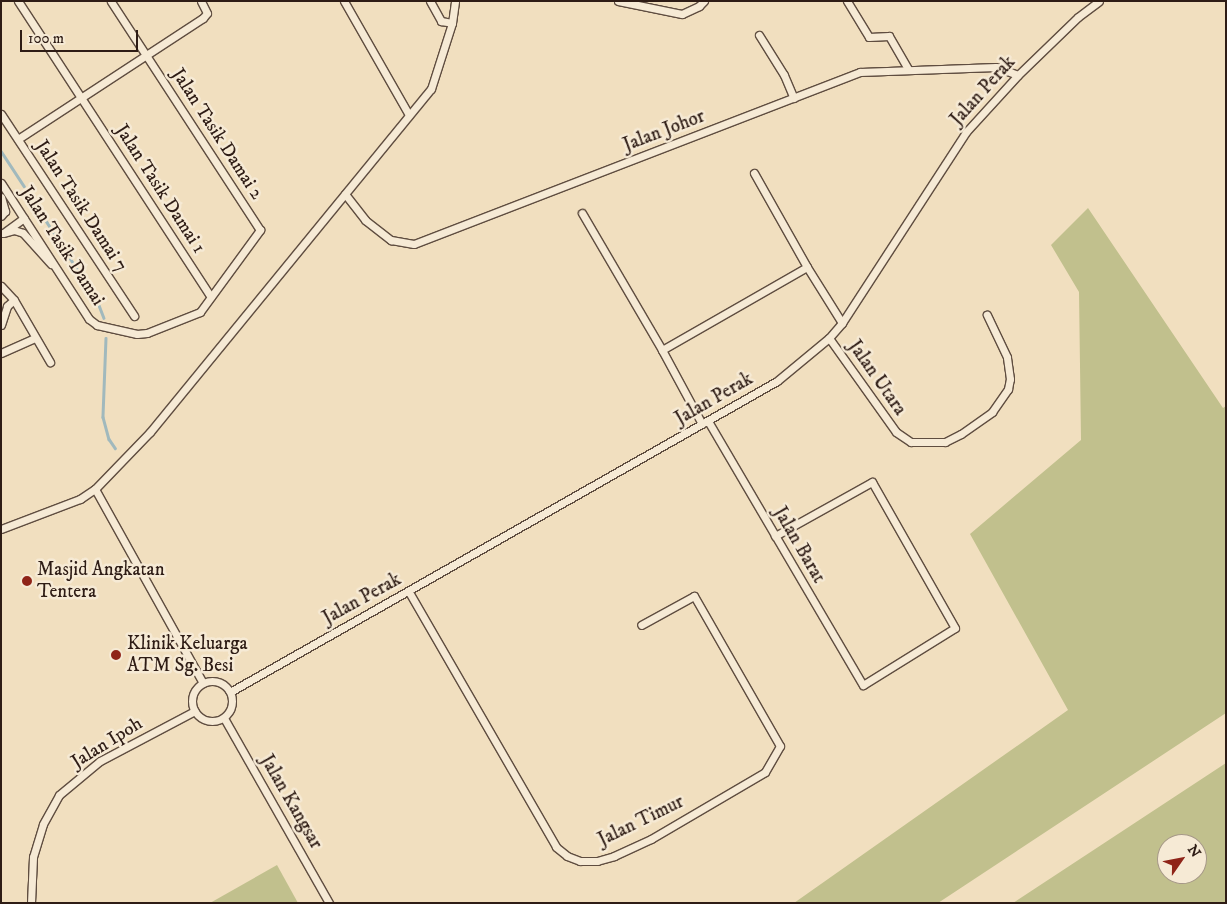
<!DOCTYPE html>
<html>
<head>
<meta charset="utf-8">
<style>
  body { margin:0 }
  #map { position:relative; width:1227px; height:904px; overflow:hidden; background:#f1dfbf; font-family:"IM FELL DW Pica",serif }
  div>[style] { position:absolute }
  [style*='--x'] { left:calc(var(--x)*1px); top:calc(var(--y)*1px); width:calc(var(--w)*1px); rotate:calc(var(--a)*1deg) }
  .green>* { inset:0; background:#c1c08d }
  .stream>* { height:2.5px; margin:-1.25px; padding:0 1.25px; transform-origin:1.25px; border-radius:1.25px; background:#a1b9bd }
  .roads { filter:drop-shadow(1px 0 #5f4d40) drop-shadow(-1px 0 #5f4d40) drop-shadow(0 1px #5f4d40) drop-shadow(0 -1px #5f4d40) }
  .street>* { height:7px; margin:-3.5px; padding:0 3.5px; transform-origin:3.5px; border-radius:3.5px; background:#f6ead5 }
  .street>.ring { margin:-3.5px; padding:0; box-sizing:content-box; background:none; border:7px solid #f6ead5; border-radius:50% }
  .dots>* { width:14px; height:14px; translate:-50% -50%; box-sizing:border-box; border:2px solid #f6ead5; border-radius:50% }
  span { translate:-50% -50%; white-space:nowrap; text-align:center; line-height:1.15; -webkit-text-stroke:5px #f6ead5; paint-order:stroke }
  .street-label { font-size:19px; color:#2e1c15 }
  .poi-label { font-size:19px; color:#2e1c15 }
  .left { translate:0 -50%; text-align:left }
  .frame { position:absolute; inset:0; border:2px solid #2e1c15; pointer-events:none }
  .north { position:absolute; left:1157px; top:834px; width:50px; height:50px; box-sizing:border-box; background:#f6ead5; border:1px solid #a69888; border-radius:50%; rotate:57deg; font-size:14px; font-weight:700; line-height:20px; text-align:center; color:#2e1c15 }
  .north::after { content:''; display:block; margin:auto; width:18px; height:22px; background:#8f2418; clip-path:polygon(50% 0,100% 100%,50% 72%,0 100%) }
  .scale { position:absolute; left:20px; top:30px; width:118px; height:22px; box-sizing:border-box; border:2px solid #2e1c15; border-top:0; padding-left:6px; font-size:15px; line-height:18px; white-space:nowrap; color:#2e1c15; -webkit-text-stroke:4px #f6ead5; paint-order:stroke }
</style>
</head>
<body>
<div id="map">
  <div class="green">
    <div style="clip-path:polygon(1088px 208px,1223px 408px,1226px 406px,1226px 713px,938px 903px,794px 903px,1068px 710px,970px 534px,1081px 440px,1079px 292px,1051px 245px)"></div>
    <div style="clip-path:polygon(evenodd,1226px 763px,1226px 903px,1013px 903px,1226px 763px,1167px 844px,1197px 844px,1197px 874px,1167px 874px,1167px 844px)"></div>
    <div style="clip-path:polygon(277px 865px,298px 903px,210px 903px)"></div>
  </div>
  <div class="stream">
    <div style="--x:1;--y:151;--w:42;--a:56.7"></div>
    <div style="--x:34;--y:202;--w:117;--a:57.3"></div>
    <div style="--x:97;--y:300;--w:19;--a:69"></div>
    <div style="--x:106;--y:338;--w:79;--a:92.2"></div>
    <div style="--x:103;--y:417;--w:23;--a:75"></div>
    <div style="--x:109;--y:439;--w:11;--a:56"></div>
  </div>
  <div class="roads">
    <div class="street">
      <div style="--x:18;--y:1;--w:353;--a:56.9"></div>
      <div style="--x:344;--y:1;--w:131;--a:60.3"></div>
      <div style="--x:430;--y:1;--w:23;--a:61"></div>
      <div style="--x:441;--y:21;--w:11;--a:10"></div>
      <div style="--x:618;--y:1;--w:65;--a:11.5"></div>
      <div style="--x:682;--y:14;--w:19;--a:-25"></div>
      <div style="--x:699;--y:6;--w:7;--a:-45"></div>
      <div style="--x:847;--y:1;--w:42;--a:58.6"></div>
      <div style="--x:869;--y:37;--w:20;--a:-3"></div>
      <div style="--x:889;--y:36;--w:39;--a:60"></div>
      <div style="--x:759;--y:35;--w:47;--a:58"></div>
      <div style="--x:784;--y:75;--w:25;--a:67"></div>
      <div style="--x:1;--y:114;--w:242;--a:56.6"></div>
      <div style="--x:18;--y:139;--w:221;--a:-33.2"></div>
      <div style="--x:203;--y:18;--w:6;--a:-51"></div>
      <div style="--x:207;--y:13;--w:13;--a:-117"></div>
      <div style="--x:754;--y:173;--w:108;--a:60.6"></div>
      <div style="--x:807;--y:267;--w:66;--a:58"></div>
      <div style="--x:1;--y:183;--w:162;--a:57.1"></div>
      <div style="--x:89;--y:319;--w:10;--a:37"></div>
      <div style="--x:97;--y:325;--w:41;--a:12.7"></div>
      <div style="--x:137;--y:334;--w:10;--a:-6"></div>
      <div style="--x:147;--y:333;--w:57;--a:-21.6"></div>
      <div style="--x:200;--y:312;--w:102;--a:-53.8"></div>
      <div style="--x:260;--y:230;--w:273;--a:-123.1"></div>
      <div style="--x:345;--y:194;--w:33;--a:52"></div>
      <div style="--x:365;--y:220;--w:33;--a:38"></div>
      <div style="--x:391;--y:240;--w:23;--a:10"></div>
      <div style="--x:414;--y:244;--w:478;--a:-21.1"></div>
      <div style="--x:860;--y:72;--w:136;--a:-2.1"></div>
      <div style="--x:996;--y:67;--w:23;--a:20"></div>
      <div style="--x:1;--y:197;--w:15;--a:74"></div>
      <div style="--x:5;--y:211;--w:6;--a:129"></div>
      <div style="--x:582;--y:213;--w:159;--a:59.7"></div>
      <div style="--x:662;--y:350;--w:84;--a:61.6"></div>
      <div style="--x:6;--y:231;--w:22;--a:-36"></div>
      <div style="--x:3;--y:233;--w:11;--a:-15"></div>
      <div style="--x:14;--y:230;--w:9;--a:18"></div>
      <div style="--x:23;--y:233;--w:42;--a:47.9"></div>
      <div style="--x:1;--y:286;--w:19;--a:47"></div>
      <div style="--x:14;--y:300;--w:72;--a:59.9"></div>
      <div style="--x:1;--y:325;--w:20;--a:-72"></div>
      <div style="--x:7;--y:306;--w:9;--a:-41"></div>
      <div style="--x:829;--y:338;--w:115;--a:54.5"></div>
      <div style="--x:896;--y:432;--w:18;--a:34"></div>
      <div style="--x:911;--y:442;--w:34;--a:0"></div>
      <div style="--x:945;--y:442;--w:18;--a:-27"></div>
      <div style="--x:961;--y:434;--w:38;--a:-35"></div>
      <div style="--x:992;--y:412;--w:28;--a:-55"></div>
      <div style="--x:1008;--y:389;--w:10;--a:-79"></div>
      <div style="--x:1010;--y:379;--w:22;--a:-98"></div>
      <div style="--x:1007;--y:357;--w:47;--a:-115.5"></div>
      <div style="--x:662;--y:350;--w:167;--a:-29.8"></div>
      <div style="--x:1;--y:353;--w:37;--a:-24"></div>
      <div style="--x:708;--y:421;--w:306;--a:59.6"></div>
      <div style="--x:863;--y:685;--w:108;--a:-31.8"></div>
      <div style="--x:955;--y:628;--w:168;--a:-119.6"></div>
      <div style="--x:872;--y:482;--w:111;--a:150.9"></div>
      <div style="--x:95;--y:489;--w:222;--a:60.9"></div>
      <div style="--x:1;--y:529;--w:85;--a:-20.8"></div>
      <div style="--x:80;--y:499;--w:18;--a:-34"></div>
      <div style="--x:95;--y:489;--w:79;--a:-46"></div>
      <div style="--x:150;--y:432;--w:443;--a:-50.7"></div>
      <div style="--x:431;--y:89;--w:69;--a:-72.3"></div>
      <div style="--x:452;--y:23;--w:22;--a:-82"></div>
      <div style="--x:409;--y:592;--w:294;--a:60"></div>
      <div style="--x:556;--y:847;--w:14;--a:39"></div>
      <div style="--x:567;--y:856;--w:14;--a:21"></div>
      <div style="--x:580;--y:861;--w:17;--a:0"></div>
      <div style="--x:597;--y:861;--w:18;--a:-16"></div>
      <div style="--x:614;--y:856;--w:41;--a:-24.7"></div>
      <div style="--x:651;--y:839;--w:132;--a:-30.4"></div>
      <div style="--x:765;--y:772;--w:30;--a:-60"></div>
      <div style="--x:780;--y:746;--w:173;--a:-119.8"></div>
      <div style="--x:694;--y:596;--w:60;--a:151.3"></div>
      <div class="ring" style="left:192px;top:681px;width:33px;height:33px"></div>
      <div style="--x:230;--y:692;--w:629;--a:-29.62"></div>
      <div style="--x:777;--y:381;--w:67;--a:-39.6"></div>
      <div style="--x:829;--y:338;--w:20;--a:-49"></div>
      <div style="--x:842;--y:323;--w:228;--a:-57"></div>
      <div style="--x:966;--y:132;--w:77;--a:-47.6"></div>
      <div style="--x:1018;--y:75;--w:83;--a:-44"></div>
      <div style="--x:1078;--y:17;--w:26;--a:-37"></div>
      <div style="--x:224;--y:718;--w:213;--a:60.4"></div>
      <div style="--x:31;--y:903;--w:46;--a:-87.5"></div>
      <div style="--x:33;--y:857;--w:34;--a:-73"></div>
      <div style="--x:43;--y:824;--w:33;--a:-61"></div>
      <div style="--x:59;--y:795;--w:53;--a:-39.7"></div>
      <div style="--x:100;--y:761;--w:107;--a:-27.8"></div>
    </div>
  </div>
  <div class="dots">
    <div style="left:27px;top:581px;background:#8f2418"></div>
    <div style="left:116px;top:655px;background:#8f2418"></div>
  </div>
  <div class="street-label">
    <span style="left:983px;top:91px;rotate:-48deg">Jalan Perak</span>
    <span style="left:664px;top:131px;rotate:-21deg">Jalan Johor</span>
    <span style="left:217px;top:134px;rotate:57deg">Jalan Tasik Damai 2</span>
    <span style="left:160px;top:189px;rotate:57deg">Jalan Tasik Damai 1</span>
    <span style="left:81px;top:206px;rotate:57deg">Jalan Tasik Damai 7</span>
    <span style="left:62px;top:246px;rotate:57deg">Jalan Tasik Damai</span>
    <span style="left:877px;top:378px;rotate:55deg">Jalan Utara</span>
    <span style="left:714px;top:399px;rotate:-30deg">Jalan Perak</span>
    <span style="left:799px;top:545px;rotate:60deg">Jalan Barat</span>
    <span style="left:362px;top:599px;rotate:-29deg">Jalan Perak</span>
    <span style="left:107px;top:743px;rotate:-32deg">Jalan Ipoh</span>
    <span style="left:291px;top:802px;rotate:60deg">Jalan Kangsar</span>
    <span style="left:641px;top:821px;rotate:-26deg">Jalan Timur</span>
  </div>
  <div class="poi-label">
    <span class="left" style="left:37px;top:581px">Masjid Angkatan<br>Tentera</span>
    <span class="left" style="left:127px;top:655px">Klinik Keluarga<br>ATM Sg. Besi</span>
  </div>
  <div class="frame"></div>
  <div class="north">N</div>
  <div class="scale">100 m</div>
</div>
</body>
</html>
